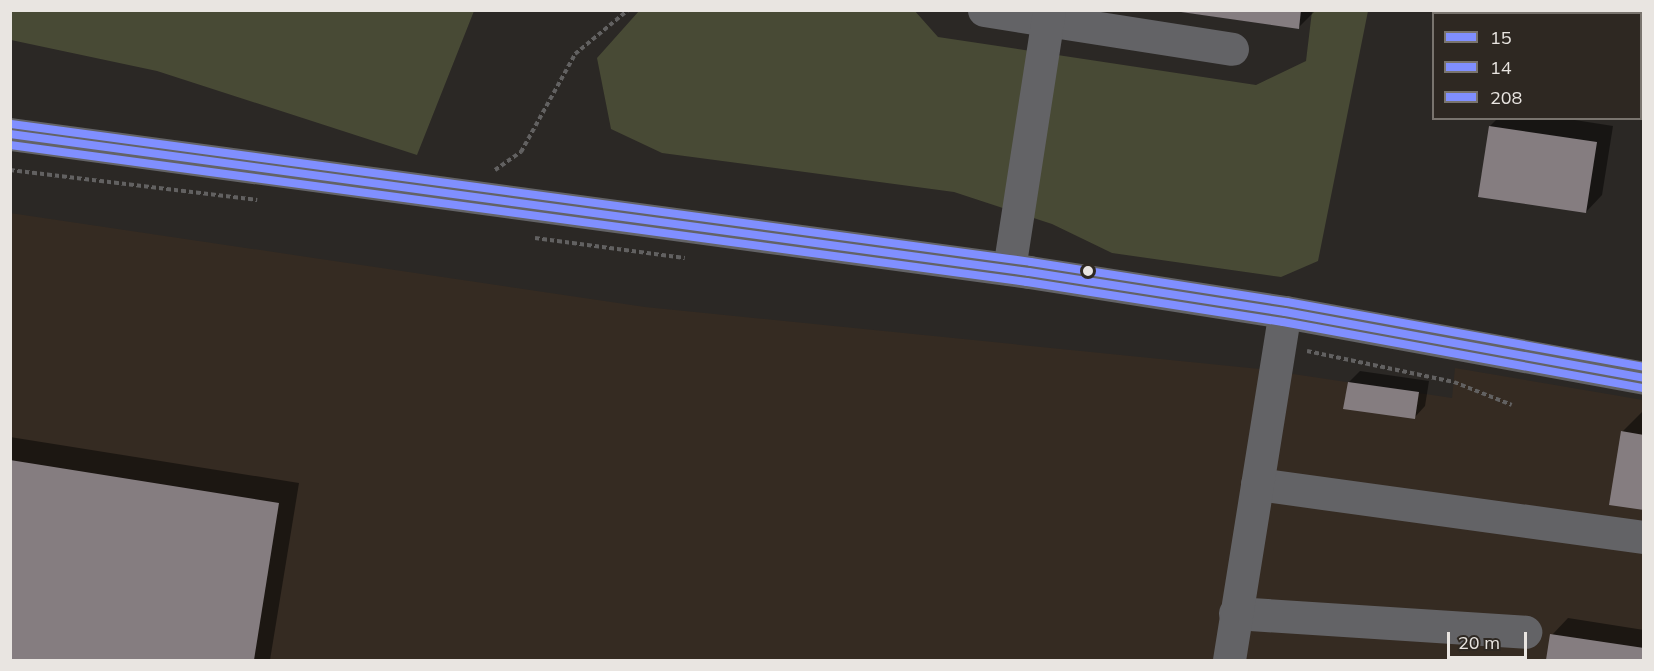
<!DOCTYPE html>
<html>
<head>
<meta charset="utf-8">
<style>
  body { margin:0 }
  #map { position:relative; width:1654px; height:671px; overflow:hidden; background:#2b2825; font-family:Mulish,sans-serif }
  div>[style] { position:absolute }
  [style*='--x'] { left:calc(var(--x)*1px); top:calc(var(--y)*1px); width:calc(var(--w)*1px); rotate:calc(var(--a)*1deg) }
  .built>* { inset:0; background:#352b22 }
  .green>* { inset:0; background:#484a35 }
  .shadow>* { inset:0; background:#0007 }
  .building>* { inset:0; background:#857d80 }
  .path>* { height:4px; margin-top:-2px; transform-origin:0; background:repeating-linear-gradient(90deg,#626161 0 4.5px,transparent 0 7.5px) }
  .minor>* { height:33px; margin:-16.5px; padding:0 16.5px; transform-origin:16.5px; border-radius:16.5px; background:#636366 }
  .bus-1>* { height:8px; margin:-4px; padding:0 4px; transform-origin:4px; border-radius:4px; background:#808fff }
  .bus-2>* { height:8px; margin:-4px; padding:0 4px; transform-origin:4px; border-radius:4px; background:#808fff }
  .bus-3>* { height:8px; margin:-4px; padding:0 4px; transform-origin:4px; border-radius:4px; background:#808fff }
  .dots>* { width:16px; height:16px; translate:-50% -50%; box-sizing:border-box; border:3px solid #2e2822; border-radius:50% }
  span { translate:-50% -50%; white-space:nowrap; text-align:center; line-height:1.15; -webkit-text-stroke:6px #2e2822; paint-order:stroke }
  .frame { position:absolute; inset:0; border:12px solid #e9e5e1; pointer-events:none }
  .legend { position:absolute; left:1432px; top:12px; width:210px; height:108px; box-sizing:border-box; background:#2e2822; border:2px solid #79746e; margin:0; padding:8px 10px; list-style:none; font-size:18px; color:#e9e5e1 }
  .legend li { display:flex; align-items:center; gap:12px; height:30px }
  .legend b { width:30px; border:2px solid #79746e }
  .scale { position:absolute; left:1447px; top:632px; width:80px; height:27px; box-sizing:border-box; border:3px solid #e9e5e1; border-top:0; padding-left:8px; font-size:18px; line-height:21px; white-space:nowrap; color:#e9e5e1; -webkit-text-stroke:4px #2e2822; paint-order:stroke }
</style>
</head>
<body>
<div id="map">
  <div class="built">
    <div style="clip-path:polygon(10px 213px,645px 307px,1260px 369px,1452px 398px,1455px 368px,1643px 400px,1643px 660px,11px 660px)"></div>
  </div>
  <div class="green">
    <div style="clip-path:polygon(11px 10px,474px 10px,474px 11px,417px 155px,157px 71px,11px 40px)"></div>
    <div style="clip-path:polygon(914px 10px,938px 37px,1256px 85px,1306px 61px,1312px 11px,1368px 11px,1318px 261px,1281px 277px,1112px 253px,1052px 224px,954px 192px,662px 153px,611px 129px,597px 58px,639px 11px)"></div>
  </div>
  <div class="shadow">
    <div style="clip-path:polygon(1168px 10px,1316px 10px,1298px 28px)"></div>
    <div style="clip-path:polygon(1498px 118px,1562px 118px,1613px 126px,1602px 195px,1586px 212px,1490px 126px)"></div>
    <div style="clip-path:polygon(1360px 371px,1429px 381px,1425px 406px,1414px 418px,1349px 382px)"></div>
    <div style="clip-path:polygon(1643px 411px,1644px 412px,1644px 509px,1622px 432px)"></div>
    <div style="clip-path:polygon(10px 437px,299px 483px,270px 660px,10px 660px)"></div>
    <div style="clip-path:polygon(1568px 618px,1644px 630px,1644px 660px,1548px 660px,1552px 635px)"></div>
  </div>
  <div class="building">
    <div style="clip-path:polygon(1167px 10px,1301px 10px,1299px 29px)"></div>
    <div style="clip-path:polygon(1489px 126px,1597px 142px,1586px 213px,1478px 197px)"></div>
    <div style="clip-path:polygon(1348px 382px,1419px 392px,1415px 419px,1343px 409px)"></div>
    <div style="clip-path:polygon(1621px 431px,1644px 435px,1644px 510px,1609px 505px)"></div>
    <div style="clip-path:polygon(10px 460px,279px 503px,254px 660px,10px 660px)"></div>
    <div style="clip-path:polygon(1550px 634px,1644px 648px,1644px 660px,1546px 660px)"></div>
  </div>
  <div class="path">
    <div style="--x:10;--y:170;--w:249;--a:6.9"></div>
    <div style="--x:495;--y:170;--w:32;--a:-35"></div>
    <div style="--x:521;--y:152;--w:112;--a:-61.1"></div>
    <div style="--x:575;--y:54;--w:69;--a:-39.7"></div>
    <div style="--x:535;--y:238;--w:151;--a:7.6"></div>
    <div style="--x:1307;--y:351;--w:150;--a:11.9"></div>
    <div style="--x:1454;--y:382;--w:62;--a:21.6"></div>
  </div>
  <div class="minor">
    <div style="--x:984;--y:10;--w:251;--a:8.9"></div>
    <div style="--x:10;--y:134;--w:1028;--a:7.71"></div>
    <div style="--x:1029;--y:272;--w:259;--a:8.9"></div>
    <div style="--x:1285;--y:312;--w:365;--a:10.4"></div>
    <div style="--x:1009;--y:269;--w:262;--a:-81.2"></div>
    <div style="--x:1257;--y:484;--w:391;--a:7.8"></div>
    <div style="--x:1235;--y:613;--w:291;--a:3.7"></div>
    <div style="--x:1229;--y:660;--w:352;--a:-80.9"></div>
  </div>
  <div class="bus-1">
    <div style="--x:10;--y:134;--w:1028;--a:7.71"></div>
    <div style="--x:1029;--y:272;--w:259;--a:8.9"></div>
    <div style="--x:1285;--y:312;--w:365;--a:10.4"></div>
  </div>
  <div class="bus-2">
    <div style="--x:10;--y:145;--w:1026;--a:7.67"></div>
    <div style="--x:1027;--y:282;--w:259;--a:8.9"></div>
    <div style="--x:1283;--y:322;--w:365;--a:10.4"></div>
  </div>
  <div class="bus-3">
    <div style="--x:11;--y:124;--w:1029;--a:7.7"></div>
    <div style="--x:1031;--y:262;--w:259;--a:8.9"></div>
    <div style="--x:1287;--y:302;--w:363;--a:10.3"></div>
  </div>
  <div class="dots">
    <div style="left:1088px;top:271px;background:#e9e5e1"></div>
  </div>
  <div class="frame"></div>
  <ul class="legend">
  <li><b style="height:8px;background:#808fff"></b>15</li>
  <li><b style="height:8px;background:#808fff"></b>14</li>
  <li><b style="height:8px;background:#808fff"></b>208</li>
  </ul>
  <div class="scale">20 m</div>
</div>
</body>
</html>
